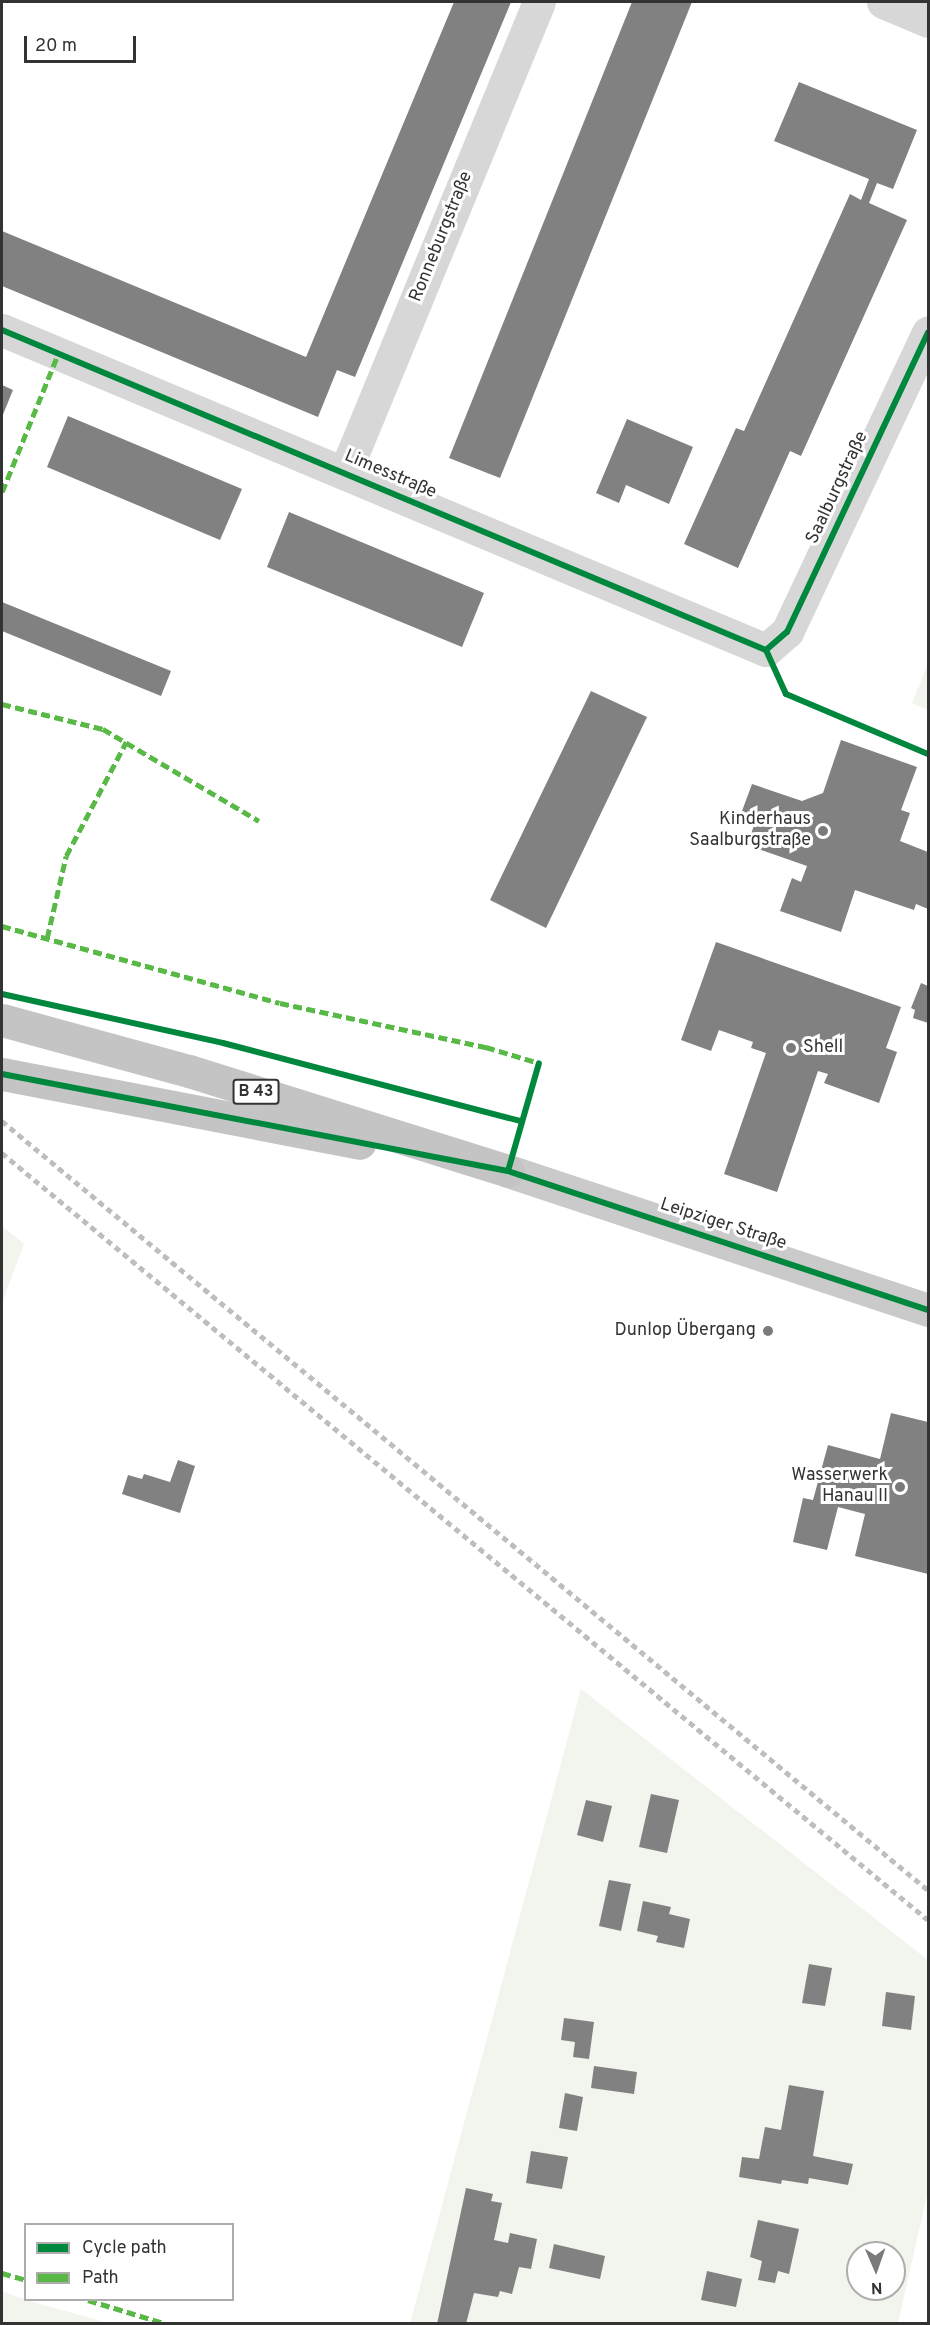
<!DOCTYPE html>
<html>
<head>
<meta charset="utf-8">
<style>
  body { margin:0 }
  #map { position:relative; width:930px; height:2325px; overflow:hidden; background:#fff; font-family:Overpass,sans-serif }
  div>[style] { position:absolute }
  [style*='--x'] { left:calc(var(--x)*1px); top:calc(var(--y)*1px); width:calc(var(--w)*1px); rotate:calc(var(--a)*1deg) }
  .green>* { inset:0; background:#f1f5ed }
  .building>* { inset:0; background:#818181 }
  .minor>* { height:33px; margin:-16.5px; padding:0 16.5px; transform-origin:16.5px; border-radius:16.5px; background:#d7d7d7 }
  .major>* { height:33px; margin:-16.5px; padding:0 16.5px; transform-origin:16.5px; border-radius:16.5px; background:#cacaca }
  .highway>* { height:33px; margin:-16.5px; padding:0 16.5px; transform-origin:16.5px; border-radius:16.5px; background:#c4c4c4 }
  .rail>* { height:4.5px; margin-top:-2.25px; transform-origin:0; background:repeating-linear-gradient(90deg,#bebebe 0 6px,transparent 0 10.5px) }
  .quiet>* { height:4.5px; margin-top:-2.25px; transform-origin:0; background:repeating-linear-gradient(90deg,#58b947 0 9px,transparent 0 13.5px) }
  .cycleway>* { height:6px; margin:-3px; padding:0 3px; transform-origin:3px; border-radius:3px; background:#00873e }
  .dots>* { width:16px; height:16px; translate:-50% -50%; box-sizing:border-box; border:3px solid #fff; border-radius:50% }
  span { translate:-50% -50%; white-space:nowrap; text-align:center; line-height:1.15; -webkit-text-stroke:6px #fff; paint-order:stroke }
  .shield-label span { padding:2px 4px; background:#fff; border:2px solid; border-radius:4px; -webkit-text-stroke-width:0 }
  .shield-label { font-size:16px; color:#333; font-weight:700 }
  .street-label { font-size:18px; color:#333 }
  .poi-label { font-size:18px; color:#333 }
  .right { translate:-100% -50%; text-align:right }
  .left { translate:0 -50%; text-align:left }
  .frame { position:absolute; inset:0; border:3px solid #333; pointer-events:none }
  .legend { position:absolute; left:24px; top:2223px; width:210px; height:78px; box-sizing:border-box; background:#fff; border:2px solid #adadad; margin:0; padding:8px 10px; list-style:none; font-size:18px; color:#333 }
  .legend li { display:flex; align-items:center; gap:12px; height:30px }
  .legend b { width:30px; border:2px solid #adadad }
  .north { position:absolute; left:846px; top:2241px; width:60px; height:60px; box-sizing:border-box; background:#fff; border:2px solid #adadad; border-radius:50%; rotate:178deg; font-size:16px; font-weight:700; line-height:24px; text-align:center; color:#333 }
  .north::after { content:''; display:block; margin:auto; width:21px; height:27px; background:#7a7a7a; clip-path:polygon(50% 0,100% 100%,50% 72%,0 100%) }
  .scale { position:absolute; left:24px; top:36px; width:112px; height:27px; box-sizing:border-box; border:3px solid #333; border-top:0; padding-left:8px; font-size:18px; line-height:21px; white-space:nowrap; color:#333; -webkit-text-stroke:4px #fff; paint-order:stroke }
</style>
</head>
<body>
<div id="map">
  <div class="green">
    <div style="clip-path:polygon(928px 664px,928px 710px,912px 703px)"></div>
    <div style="clip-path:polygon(2px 1226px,24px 1244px,2px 1303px)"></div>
    <div style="clip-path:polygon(evenodd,581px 1689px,928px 1960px,928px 2191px,898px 2323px,410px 2324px,581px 1689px,858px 2253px,894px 2253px,894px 2289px,858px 2289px,858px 2253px)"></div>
    <div style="clip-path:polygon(2px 2291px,26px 2300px,108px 2323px,2px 2323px)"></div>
  </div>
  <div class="building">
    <div style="clip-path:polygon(454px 2px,511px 2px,355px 377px,337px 370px,318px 417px,2px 286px,2px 231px,306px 357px)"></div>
    <div style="clip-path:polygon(632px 2px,692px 2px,500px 478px,449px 458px)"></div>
    <div style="clip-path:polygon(799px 82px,917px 130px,893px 189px,877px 183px,869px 203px,907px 220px,801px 456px,790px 451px,738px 568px,684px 544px,736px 428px,744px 431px,850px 194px,861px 200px,869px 179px,774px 141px)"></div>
    <div style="clip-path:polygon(2px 385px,13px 390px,2px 417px)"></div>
    <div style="clip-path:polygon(68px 416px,242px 489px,220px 540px,47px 467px)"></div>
    <div style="clip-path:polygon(627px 419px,693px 447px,669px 504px,626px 485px,619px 503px,596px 493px)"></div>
    <div style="clip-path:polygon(289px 512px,484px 593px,462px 647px,267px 567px)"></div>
    <div style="clip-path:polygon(2px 602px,171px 671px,161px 696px,2px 631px)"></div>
    <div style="clip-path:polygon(591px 691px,647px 717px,546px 928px,490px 900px)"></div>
    <div style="clip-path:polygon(841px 740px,917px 767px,901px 810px,910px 813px,900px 841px,928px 852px,928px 909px,916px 904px,914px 910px,855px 890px,841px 932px,780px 911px,792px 878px,801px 882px,807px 866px,747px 845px,757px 817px,742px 811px,752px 784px,802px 801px,823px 793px)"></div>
    <div style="clip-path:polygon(716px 942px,901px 1007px,886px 1048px,897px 1052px,879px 1103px,824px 1083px,828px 1074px,818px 1071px,777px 1192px,724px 1174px,766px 1053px,751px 1048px,753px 1042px,719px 1030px,711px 1051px,681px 1040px)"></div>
    <div style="clip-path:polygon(921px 983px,928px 986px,928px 1023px,913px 1018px,915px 1010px,911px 1008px)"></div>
    <div style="clip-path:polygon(891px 1413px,928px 1422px,928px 1574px,855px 1556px,865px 1514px,838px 1507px,827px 1550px,793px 1542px,803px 1498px,813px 1500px,828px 1445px,880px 1459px)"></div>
    <div style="clip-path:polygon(178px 1460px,195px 1466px,180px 1513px,122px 1494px,128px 1475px,142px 1479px,144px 1474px,170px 1482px)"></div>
    <div style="clip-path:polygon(651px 1794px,679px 1800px,667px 1853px,639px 1847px)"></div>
    <div style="clip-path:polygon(586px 1800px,612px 1806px,603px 1842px,577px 1835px)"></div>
    <div style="clip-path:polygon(609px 1880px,631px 1884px,621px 1931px,599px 1926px)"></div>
    <div style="clip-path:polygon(643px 1901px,671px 1907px,669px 1914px,690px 1919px,684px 1948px,656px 1942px,658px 1936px,637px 1931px)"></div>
    <div style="clip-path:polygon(809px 1964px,832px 1968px,825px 2006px,802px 2003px)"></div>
    <div style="clip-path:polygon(886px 1992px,915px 1996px,911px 2030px,882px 2026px)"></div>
    <div style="clip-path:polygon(564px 2018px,594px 2022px,589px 2059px,573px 2057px,575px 2042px,561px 2040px)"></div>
    <div style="clip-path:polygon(594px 2066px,637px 2072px,634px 2094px,591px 2088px)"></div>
    <div style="clip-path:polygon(789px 2085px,824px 2091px,813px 2156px,853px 2164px,848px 2185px,809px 2178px,808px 2184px,782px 2180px,781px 2184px,739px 2177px,742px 2157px,759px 2159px,765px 2127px,781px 2130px)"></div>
    <div style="clip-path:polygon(565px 2093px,583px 2097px,577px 2131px,559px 2128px)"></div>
    <div style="clip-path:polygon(531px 2151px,568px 2157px,562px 2189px,526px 2183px)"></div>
    <div style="clip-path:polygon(466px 2188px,493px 2194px,491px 2201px,502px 2203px,494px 2240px,508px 2243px,510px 2233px,537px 2239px,531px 2269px,519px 2267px,512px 2294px,500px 2291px,498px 2297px,474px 2293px,466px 2324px,437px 2324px)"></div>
    <div style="clip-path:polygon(758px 2220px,799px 2229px,789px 2274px,778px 2271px,775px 2283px,758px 2280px,762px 2261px,750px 2257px)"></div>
    <div style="clip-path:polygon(554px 2244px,605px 2256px,600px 2279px,549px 2268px)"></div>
    <div style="clip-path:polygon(707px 2271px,742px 2279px,736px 2307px,701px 2300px)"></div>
  </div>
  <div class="minor">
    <div style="--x:883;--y:2;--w:49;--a:22.9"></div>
    <div style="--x:2;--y:330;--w:828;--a:22.73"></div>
    <div style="--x:766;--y:650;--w:28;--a:-41"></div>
    <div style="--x:787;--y:632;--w:331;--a:-64.8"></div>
    <div style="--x:345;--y:472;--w:508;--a:-67.57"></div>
  </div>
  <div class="major">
    <div style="--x:508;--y:1171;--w:442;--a:18.3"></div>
  </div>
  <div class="highway">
    <div style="--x:2;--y:1020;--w:194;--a:15.3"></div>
    <div style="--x:189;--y:1071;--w:334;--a:17.4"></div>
    <div style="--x:2;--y:1074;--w:364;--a:10.9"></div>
  </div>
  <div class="rail">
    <div style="--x:2;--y:1121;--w:1204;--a:39.71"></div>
    <div style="--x:2;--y:1153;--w:1202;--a:39.63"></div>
  </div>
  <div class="quiet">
    <div style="--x:2;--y:492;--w:149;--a:-67.9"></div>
    <div style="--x:2;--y:704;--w:104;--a:13.9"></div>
    <div style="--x:103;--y:729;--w:181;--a:30.5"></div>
    <div style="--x:2;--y:926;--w:288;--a:15.5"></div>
    <div style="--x:280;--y:1003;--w:211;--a:12.1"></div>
    <div style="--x:486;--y:1047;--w:55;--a:16.8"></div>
    <div style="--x:539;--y:1063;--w:4;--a:104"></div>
    <div style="--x:47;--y:938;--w:84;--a:-77"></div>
    <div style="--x:66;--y:856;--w:129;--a:-62.2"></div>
    <div style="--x:2;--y:2273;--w:25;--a:16"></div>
    <div style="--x:88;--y:2300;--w:83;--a:16.9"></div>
  </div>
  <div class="cycleway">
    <div style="--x:2;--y:330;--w:828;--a:22.73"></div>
    <div style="--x:766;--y:650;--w:28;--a:-41"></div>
    <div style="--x:787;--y:632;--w:331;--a:-64.8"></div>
    <div style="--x:766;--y:650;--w:48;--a:65.6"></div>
    <div style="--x:786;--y:694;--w:154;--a:22.9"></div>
    <div style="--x:2;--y:994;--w:226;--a:12.5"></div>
    <div style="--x:223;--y:1043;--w:308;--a:14.7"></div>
    <div style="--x:2;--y:1074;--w:515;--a:10.85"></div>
    <div style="--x:508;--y:1171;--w:442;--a:18.3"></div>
    <div style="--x:508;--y:1171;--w:112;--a:-74"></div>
  </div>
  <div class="dots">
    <div style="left:823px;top:831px;background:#7a7a7a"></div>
    <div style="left:791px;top:1048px;background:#7a7a7a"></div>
    <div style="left:768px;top:1331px;background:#7a7a7a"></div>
    <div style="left:900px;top:1487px;background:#7a7a7a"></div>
  </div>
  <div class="shield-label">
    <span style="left:256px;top:1092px">B 43</span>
  </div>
  <div class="street-label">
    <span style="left:442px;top:237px;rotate:-68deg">Ronneburgstraße</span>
    <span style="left:390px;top:475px;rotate:23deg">Limesstraße</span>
    <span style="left:838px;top:488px;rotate:-65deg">Saalburgstraße</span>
    <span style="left:723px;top:1225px;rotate:18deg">Leipziger Straße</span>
  </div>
  <div class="poi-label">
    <span class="right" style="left:811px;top:831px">Kinderhaus<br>Saalburgstraße</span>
    <span class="left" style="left:803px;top:1048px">Shell</span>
    <span class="right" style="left:756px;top:1331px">Dunlop Übergang</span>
    <span class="right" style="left:888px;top:1487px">Wasserwerk<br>Hanau II</span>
  </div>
  <div class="frame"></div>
  <ul class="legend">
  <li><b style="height:8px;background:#00873e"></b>Cycle path</li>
  <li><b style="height:8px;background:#58b947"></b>Path</li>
  </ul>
  <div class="north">N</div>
  <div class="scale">20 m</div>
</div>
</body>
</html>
